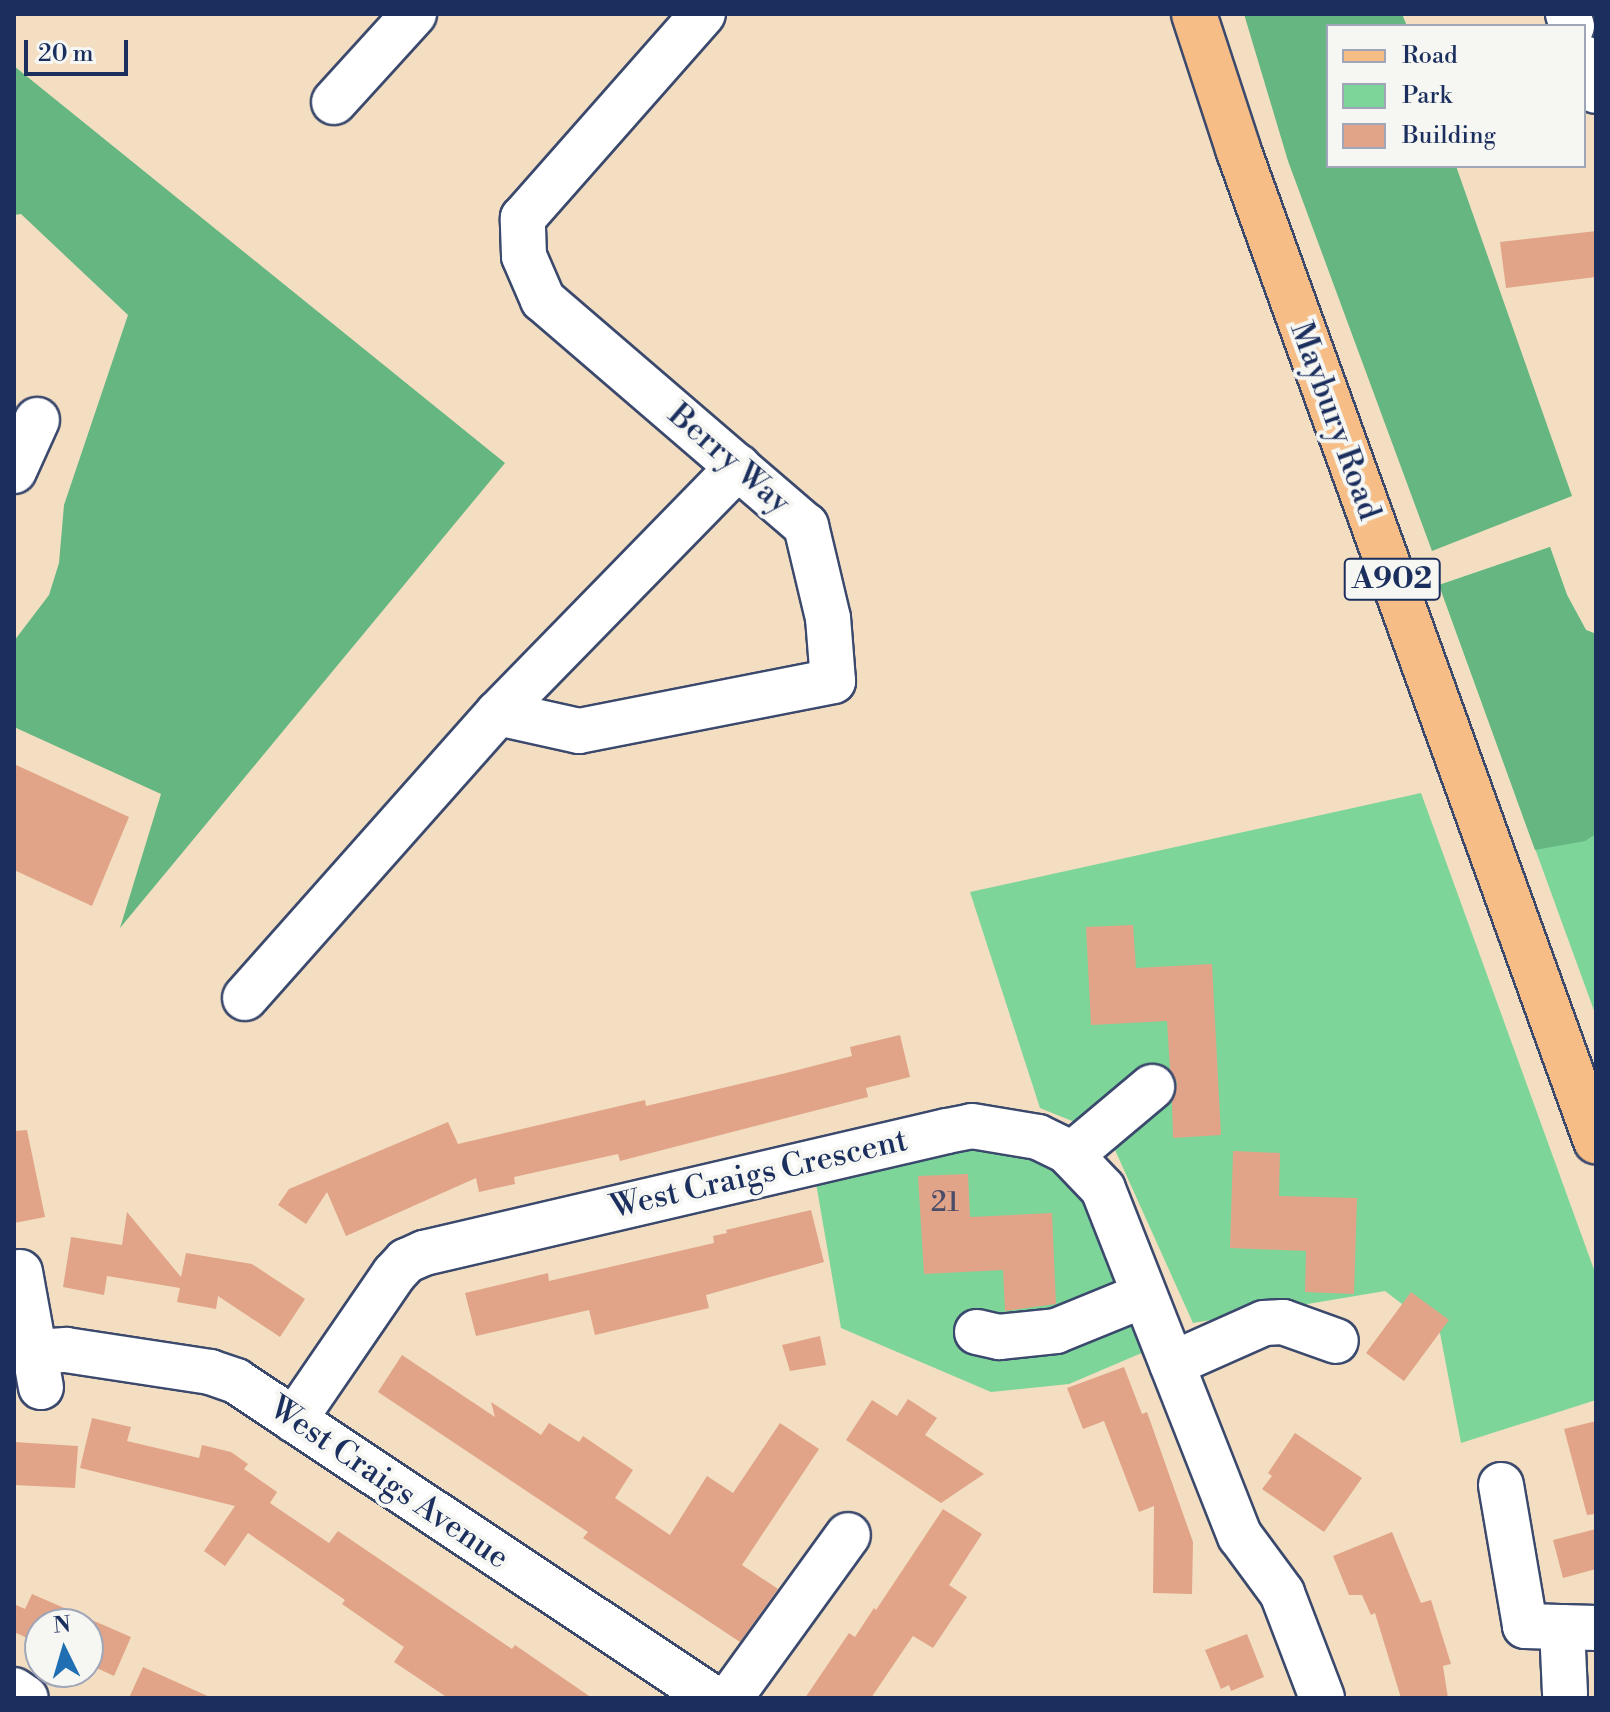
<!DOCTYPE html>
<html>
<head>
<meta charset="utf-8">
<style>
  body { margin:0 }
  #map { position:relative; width:1610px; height:1712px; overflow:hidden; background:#f3dec1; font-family:"Libre Bodoni",serif }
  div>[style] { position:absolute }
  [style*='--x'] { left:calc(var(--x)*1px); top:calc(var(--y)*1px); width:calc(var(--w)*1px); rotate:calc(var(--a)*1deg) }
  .green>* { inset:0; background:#7dd59a }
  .forest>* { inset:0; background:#66b682 }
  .building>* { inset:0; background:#e1a488 }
  .roads { filter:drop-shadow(2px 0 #3b496d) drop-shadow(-2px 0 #3b496d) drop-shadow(0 2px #3b496d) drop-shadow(0 -2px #3b496d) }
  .minor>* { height:44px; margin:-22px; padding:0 22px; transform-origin:22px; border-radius:22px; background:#fff }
  .major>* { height:44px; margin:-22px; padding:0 22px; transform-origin:22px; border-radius:22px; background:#f6be86 }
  span { translate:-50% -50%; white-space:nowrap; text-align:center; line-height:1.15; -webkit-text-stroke:8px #f6f6f2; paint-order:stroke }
  .number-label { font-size:28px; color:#4c4c68 }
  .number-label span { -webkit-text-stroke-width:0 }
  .shield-label span { padding:2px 6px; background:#f6f6f2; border:2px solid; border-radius:6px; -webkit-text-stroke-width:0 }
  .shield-label { font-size:30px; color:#1b2f5e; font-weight:700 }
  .street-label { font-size:32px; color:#1b2f5e }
  .frame { position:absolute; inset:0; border:16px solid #1b2f5e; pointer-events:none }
  .legend { position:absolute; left:1326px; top:24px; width:260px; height:144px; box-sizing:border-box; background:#f6f6f2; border:2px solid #9ea6b7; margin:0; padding:10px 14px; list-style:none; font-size:24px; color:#1b2f5e }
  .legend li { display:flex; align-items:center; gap:16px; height:40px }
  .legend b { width:40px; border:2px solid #9ea6b7 }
  .north { position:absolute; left:24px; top:1608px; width:80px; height:80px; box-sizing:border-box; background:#f6f6f2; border:2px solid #9ea6b7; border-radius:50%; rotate:355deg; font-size:22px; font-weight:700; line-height:32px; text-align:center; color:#1b2f5e }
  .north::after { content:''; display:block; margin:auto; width:28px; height:36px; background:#1f6fb2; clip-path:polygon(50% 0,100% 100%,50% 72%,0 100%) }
  .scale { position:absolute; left:24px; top:40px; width:104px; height:36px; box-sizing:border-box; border:4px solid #1b2f5e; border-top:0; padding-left:10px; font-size:24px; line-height:28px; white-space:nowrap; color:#1b2f5e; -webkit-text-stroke:6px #f6f6f2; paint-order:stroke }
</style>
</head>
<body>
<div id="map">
  <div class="green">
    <div style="clip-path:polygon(1550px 547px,1567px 595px,1586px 630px,1596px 634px,1596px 1016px,1439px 585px)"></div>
    <div style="clip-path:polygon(1421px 793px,1596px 1275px,1596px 1400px,1461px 1443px,1440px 1333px,1385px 1291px,1193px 1323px,1115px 1150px,1082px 1125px,1040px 1108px,970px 892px)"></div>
    <div style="clip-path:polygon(975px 1147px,1012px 1151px,1045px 1164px,1079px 1188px,1144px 1352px,1069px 1384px,991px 1392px,841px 1328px,816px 1183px)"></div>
  </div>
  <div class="forest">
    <div style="clip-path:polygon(1244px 14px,1402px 14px,1407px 26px,1328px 26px,1328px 166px,1456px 166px,1572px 496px,1432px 551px,1288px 161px)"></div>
    <div style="clip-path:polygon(14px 66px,505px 463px,120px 928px,161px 794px,14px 727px,14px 641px,49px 595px,59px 563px,64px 505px,128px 315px,21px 214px,14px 215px)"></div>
    <div style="clip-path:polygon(1550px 547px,1567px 595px,1586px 630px,1596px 634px,1596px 834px,1585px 841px,1535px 850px,1439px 585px)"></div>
  </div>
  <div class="building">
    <div style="clip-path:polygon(1596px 231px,1596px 277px,1506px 288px,1500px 242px)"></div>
    <div style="clip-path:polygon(14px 764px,129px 817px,92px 906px,14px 870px)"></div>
    <div style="clip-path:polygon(1133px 925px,1136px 968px,1212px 964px,1221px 1135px,1173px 1138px,1172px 1101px,1177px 1083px,1170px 1070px,1167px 1021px,1091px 1025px,1086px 927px)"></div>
    <div style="clip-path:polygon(900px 1035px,910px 1077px,866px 1088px,868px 1097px,620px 1161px,618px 1154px,514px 1177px,515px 1184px,479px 1192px,476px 1178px,346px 1236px,327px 1192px,306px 1224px,278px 1205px,289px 1189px,448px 1122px,458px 1144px,645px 1100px,646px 1106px,786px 1073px,852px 1056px,850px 1047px)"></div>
    <div style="clip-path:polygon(27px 1130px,45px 1217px,14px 1223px,14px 1131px)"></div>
    <div style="clip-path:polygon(1233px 1151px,1280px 1153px,1279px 1196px,1357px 1198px,1354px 1294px,1305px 1292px,1306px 1251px,1230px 1248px)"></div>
    <div style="clip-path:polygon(968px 1174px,970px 1217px,1052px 1213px,1056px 1304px,1005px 1311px,1003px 1270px,924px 1274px,918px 1176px)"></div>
    <div style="clip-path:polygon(811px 1210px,824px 1262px,706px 1295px,709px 1308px,595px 1335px,589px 1310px,476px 1336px,465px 1293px,548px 1273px,549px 1281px,714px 1243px,713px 1236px,727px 1233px,726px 1230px)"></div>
    <div style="clip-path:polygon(127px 1212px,181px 1277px,186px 1253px,252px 1264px,305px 1299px,280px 1337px,218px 1296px,216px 1309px,177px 1302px,180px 1288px,107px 1276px,104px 1295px,63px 1287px,71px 1237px,122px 1245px)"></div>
    <div style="clip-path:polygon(1411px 1292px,1449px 1320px,1404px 1381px,1366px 1353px)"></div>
    <div style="clip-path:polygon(820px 1336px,826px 1365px,790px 1371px,782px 1345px)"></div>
    <div style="clip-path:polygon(402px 1355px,495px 1417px,491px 1402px,541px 1435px,549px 1423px,579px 1442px,583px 1436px,633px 1470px,615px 1498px,670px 1535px,707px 1476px,733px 1493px,780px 1423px,819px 1449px,742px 1565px,778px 1589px,740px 1642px,583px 1538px,588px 1532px,378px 1392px)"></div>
    <div style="clip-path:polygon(1124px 1367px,1142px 1414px,1147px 1412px,1193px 1542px,1192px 1594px,1153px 1593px,1154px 1506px,1139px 1512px,1104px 1421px,1083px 1429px,1067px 1388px)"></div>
    <div style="clip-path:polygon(908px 1399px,937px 1418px,925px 1435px,984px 1474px,941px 1503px,846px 1440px,872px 1400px,897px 1416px)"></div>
    <div style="clip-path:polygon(92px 1418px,131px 1427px,127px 1441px,199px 1458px,202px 1445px,231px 1452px,248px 1464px,244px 1469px,277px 1492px,270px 1503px,329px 1543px,338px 1531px,512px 1649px,515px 1645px,592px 1698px,448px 1698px,394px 1662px,404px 1647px,342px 1604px,345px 1600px,248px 1533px,225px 1566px,204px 1551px,235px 1506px,80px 1468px)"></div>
    <div style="clip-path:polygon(1596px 1421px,1596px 1514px,1587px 1515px,1564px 1429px)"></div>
    <div style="clip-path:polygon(1295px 1433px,1362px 1478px,1324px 1532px,1262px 1489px,1272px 1476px,1268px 1473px)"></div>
    <div style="clip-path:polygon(14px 1442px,78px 1446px,75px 1488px,14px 1485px)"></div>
    <div style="clip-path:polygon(943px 1509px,982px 1534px,949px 1585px,967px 1597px,933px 1648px,913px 1636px,871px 1698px,805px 1698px,849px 1633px,855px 1637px,874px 1608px,876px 1610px)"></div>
    <div style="clip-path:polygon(1596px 1529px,1596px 1569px,1563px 1578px,1553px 1540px)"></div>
    <div style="clip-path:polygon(1392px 1532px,1421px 1603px,1431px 1600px,1451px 1664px,1443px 1666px,1448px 1698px,1401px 1698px,1375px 1613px,1371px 1615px,1362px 1595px,1349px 1595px,1333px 1556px)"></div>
    <div style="clip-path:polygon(32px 1594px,131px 1637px,114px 1676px,88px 1664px,88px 1624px,40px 1624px,40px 1644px,14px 1632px,14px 1604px,25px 1609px)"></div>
    <div style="clip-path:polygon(1247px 1634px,1264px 1677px,1231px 1691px,1229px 1685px,1221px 1689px,1205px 1650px)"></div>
    <div style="clip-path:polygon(143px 1667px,212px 1698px,129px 1698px)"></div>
  </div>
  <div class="roads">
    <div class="minor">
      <div style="--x:1568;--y:14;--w:13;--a:72"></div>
      <div style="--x:1584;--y:58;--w:35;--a:70"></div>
      <div style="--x:334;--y:102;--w:119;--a:-47.7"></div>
      <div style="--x:14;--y:471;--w:56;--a:-65.7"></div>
      <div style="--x:498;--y:713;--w:83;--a:12.5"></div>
      <div style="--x:579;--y:731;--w:259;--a:-11.1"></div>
      <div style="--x:833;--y:681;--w:63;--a:-94.5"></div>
      <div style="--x:828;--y:618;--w:95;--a:-103.4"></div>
      <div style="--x:806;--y:526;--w:347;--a:-139.3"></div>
      <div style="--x:543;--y:300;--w:48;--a:-113.4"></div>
      <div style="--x:524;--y:256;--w:38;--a:-92"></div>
      <div style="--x:523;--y:218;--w:272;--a:-48.6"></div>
      <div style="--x:245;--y:998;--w:381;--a:-48.4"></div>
      <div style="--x:498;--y:713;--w:344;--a:-45.7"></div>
      <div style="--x:1071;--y:1155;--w:106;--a:-40"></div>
      <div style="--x:20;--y:1272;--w:117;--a:79.7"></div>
      <div style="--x:977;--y:1332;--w:23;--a:13"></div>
      <div style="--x:999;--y:1337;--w:57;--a:-6"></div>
      <div style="--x:1056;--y:1331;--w:95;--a:-22.2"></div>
      <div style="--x:35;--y:1352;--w:31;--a:-4"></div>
      <div style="--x:66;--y:1350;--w:146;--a:8.7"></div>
      <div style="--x:210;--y:1372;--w:28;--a:19"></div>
      <div style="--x:236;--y:1381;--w:573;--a:33.61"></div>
      <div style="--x:1172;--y:1364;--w:101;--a:-24"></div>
      <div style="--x:1264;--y:1323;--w:19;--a:-3"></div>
      <div style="--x:1283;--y:1322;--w:56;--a:19.7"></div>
      <div style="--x:294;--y:1420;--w:177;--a:-55.6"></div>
      <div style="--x:394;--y:1274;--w:18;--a:-47"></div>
      <div style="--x:406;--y:1261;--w:20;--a:-24"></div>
      <div style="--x:424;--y:1253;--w:537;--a:-13.13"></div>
      <div style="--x:947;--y:1131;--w:25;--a:-11"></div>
      <div style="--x:972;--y:1126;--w:67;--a:9.5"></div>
      <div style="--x:1038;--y:1137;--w:32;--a:26"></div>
      <div style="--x:1067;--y:1151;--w:52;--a:46.5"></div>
      <div style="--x:1103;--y:1189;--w:373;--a:68.5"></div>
      <div style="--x:1240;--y:1536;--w:71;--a:53.6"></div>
      <div style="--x:1282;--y:1593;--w:112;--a:69.1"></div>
      <div style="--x:1501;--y:1485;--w:143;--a:80.3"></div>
      <div style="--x:1525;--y:1626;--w:71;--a:1.6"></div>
      <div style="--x:1562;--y:1627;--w:67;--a:87.4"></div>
      <div style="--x:14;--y:1690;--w:14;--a:34"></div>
      <div style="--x:730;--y:1698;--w:201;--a:-54.1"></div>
    </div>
    <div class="major">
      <div style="--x:1194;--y:14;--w:142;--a:71.9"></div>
      <div style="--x:1238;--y:149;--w:1055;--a:70.16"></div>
    </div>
  </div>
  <div class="number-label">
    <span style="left:945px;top:1203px">21</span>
  </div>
  <div class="shield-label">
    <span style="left:1392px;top:579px">A902</span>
  </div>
  <div class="street-label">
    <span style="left:1335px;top:421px;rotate:70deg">Maybury Road</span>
    <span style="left:729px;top:459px;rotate:41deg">Berry Way</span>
    <span style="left:759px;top:1174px;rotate:-13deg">West Craigs Crescent</span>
    <span style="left:389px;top:1483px;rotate:34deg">West Craigs Avenue</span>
  </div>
  <div class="frame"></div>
  <ul class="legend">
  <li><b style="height:10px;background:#f6be86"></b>Road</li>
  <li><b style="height:22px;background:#7dd59a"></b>Park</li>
  <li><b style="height:22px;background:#e1a488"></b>Building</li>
  </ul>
  <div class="north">N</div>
  <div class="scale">20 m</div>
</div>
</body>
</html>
